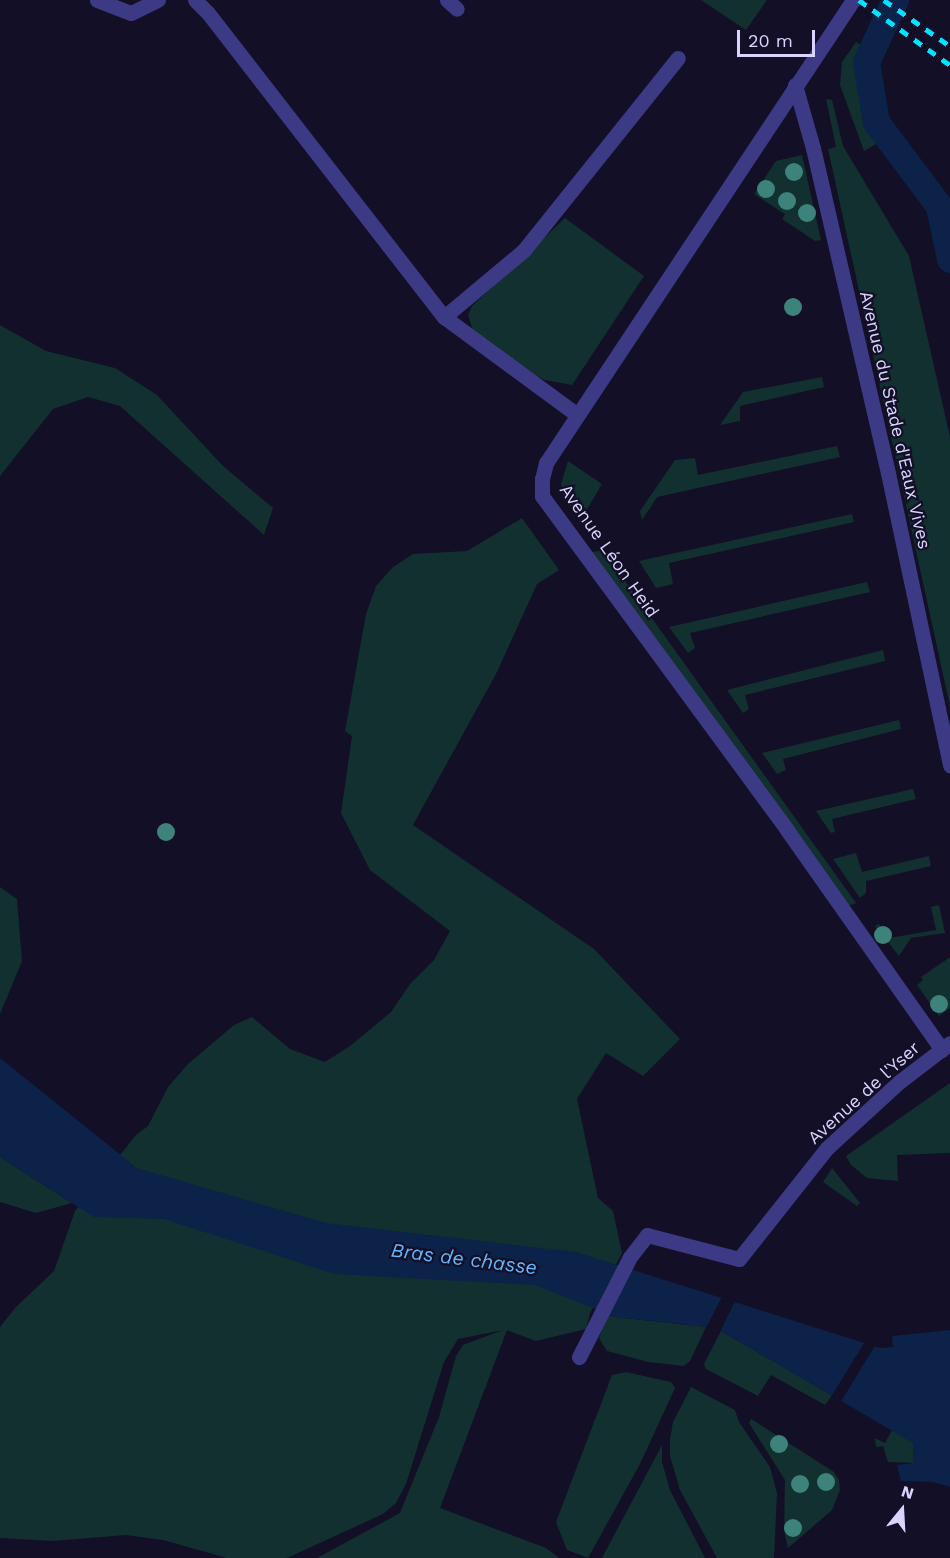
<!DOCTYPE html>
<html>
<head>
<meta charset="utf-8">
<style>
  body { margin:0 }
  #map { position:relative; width:950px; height:1558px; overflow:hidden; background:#130f26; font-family:"Work Sans",sans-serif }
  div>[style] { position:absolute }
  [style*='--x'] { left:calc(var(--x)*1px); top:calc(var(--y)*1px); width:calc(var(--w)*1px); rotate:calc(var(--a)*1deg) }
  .green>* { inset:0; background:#12302f }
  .water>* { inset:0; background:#0c2248 }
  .pier>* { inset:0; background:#130f26 }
  .canal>* { height:27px; margin:-13.5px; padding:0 13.5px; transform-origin:13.5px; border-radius:13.5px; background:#0c2248 }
  .minor>* { height:15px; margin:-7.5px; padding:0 7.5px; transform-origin:7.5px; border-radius:7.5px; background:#3d3a85 }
  .rail>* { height:4.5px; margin-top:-2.25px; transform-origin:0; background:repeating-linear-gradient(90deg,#00e5ff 0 9px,transparent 0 17px) }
  .trees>* { width:18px; height:18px; margin:-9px; border-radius:50%; background:#3d827b }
  span { translate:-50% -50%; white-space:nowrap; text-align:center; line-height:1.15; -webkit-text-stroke:4.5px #130f26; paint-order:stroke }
  .street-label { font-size:18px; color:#d9d4ff }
  .water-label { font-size:20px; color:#62b6ff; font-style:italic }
  .north { position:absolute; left:872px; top:1480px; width:60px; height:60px; -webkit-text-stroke:4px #130f26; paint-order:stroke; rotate:18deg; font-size:16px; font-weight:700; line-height:24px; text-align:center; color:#d9d4ff }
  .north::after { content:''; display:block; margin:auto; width:21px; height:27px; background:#d9d4ff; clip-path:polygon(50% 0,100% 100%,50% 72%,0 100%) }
  .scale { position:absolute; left:737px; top:30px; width:78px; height:27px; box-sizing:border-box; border:3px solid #d9d4ff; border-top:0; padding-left:8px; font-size:18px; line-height:21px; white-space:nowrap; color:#d9d4ff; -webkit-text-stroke:4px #130f26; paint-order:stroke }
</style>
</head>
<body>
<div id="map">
  <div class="green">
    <div style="clip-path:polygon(701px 0,767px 0,746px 30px)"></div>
    <div style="clip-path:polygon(856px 42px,868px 50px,862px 61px,874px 123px,885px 139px,864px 151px,840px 85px,842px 62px)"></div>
    <div style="clip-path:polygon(826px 99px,832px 100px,843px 146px,909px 256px,950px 437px,950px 706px,828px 149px,836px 147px)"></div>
    <div style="clip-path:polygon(802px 155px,821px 240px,815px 241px,782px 219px,785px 214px,754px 194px,776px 161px)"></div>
    <div style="clip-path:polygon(565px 218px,644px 276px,572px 385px,545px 380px,526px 371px,473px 331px,468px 315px,472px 306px)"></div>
    <div style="clip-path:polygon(0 325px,46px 351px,115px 368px,157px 395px,222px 465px,273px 508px,264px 535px,120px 406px,88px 397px,53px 409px,0 476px)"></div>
    <div style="clip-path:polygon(822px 377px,824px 387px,740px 406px,740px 421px,720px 425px,743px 392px)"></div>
    <div style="clip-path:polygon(837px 446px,840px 457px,657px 497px,642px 520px,640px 511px,675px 460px,695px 458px,698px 475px)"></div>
    <div style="clip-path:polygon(568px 461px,602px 484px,580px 521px,562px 493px,561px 484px)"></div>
    <div style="clip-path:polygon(852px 514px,854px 522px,669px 563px,673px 584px,656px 588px,639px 561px)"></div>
    <div style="clip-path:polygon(522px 518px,559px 570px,537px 584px,496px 674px,413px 825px,594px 949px,680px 1039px,643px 1076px,606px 1053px,577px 1099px,598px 1198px,613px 1211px,622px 1253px,590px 1313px,586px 1329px,536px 1341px,507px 1330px,440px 1508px,546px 1548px,559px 1558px,317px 1558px,400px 1513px,439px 1417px,456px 1356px,463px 1345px,503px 1330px,458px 1339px,444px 1362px,406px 1484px,396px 1503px,383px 1514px,287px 1558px,227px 1558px,163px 1540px,126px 1535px,53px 1541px,0 1538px,0 1327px,16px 1307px,54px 1271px,75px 1211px,136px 1135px,148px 1126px,168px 1087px,188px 1064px,234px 1025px,252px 1017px,290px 1049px,325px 1062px,350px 1046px,391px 1012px,410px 984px,434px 960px,450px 931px,370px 870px,341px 813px,352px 736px,345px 731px,366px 614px,376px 586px,393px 567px,413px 554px,467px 551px)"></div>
    <div style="clip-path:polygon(603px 550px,856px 903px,848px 906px,592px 552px)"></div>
    <div style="clip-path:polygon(867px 582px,870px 592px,690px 633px,695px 648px,688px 653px,669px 627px)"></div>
    <div style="clip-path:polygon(883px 650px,885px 661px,745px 695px,749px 709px,743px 713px,727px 690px)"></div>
    <div style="clip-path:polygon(899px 720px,901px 729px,783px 759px,786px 770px,777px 774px,762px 753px)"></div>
    <div style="clip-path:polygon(913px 789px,916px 799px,832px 819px,835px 832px,831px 833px,816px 811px)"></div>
    <div style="clip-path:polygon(856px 853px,862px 872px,929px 856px,931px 866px,866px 881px,866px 893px,860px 898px,833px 859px)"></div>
    <div style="clip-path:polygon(0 887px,17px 899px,22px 961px,0 1014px)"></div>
    <div style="clip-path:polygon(939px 905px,945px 933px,911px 938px,899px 956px,875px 926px,879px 924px,889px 938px,936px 930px,931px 907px)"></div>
    <div style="clip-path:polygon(950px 957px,950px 1008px,939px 1016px,917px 985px,923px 980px,921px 977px)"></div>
    <div style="clip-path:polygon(950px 1083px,950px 1153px,897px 1155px,898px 1181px,867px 1178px,851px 1165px,846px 1156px)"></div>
    <div style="clip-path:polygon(0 1157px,72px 1203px,36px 1213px,0 1202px)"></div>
    <div style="clip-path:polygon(832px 1168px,860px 1203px,857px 1206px,823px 1182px)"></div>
    <div style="clip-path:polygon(608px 1315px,615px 1317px,706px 1327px,690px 1361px,684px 1366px,648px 1362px,607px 1351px,599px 1338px)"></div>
    <div style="clip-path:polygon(721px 1331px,831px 1395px,831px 1397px,825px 1405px,771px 1375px,758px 1396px,706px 1369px,704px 1364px)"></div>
    <div style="clip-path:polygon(626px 1372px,671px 1382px,675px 1388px,640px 1464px,588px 1558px,567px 1550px,556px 1522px,612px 1375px)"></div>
    <div style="clip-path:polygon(691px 1387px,735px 1410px,739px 1422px,770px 1467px,777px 1493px,774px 1558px,717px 1558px,680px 1490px,670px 1456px,670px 1439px,673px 1422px)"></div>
    <div style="clip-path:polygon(751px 1419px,834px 1472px,839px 1480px,840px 1490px,832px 1510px,788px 1548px,784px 1531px,785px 1480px,749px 1423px)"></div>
    <div style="clip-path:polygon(892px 1430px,913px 1443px,914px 1463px,888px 1462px,883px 1446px,876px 1447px,875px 1438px,885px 1443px)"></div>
    <div style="clip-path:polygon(662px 1445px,662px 1462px,670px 1490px,705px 1558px,602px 1558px)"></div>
  </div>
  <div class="water">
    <div style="clip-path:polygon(0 1058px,137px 1168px,326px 1223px,576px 1252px,880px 1348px,893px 1347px,892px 1336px,950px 1330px,950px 1487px,933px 1482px,901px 1481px,897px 1465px,914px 1463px,913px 1443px,716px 1328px,615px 1317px,535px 1285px,334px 1274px,164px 1219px,94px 1217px,0 1157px)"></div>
  </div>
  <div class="pier">
    <div style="clip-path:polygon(723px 1295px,736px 1299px,719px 1334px,705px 1330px)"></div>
    <div style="clip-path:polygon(866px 1340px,876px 1344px,840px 1403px,831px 1397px)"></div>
  </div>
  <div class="canal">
    <div style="--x:895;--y:0;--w:68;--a:115.1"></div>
    <div style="--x:866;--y:62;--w:61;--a:80.5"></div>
    <div style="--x:876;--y:122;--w:105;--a:53.1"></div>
    <div style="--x:939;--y:206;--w:54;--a:78.3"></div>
  </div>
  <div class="minor">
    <div style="--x:97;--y:0;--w:36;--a:21"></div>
    <div style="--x:131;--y:13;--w:30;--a:-26"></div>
    <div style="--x:195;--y:0;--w:18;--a:45"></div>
    <div style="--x:208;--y:13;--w:385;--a:52.2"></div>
    <div style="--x:444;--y:317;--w:164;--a:36.3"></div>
    <div style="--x:447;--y:0;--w:13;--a:42"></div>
    <div style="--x:853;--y:0;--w:556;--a:123.55"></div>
    <div style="--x:546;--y:463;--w:16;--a:104"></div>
    <div style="--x:542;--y:479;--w:17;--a:90"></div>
    <div style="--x:542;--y:496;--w:414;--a:53.7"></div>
    <div style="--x:787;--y:830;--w:269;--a:54.8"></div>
    <div style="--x:795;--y:85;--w:66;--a:74.1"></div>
    <div style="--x:813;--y:148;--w:334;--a:77"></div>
    <div style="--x:888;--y:473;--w:299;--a:78"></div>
    <div style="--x:444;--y:317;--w:104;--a:-39.9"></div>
    <div style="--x:524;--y:250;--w:246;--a:-51.3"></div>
    <div style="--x:579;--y:1357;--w:112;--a:-63"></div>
    <div style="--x:630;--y:1257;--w:28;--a:-52"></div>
    <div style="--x:647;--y:1235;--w:95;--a:14.6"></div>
    <div style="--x:739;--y:1259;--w:142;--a:-51.6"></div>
    <div style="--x:827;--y:1148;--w:98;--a:-42.5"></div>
    <div style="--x:899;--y:1082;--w:64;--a:-37.4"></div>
  </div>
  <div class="rail">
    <div style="--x:859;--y:0;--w:112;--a:35.5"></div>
    <div style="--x:884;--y:0;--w:80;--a:34.9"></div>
  </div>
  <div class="trees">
    <div style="left:794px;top:172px"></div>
    <div style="left:766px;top:189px"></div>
    <div style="left:787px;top:201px"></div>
    <div style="left:807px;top:213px"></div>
    <div style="left:793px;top:307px"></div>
    <div style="left:166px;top:832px"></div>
    <div style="left:883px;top:935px"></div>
    <div style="left:939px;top:1004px"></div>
    <div style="left:779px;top:1444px"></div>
    <div style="left:826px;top:1482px"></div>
    <div style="left:800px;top:1484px"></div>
    <div style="left:793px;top:1528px"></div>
  </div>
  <div class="street-label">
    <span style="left:895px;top:420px;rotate:77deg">Avenue du Stade d'Eaux Vives</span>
    <span style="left:609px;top:551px;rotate:55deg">Avenue Léon Heid</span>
    <span style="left:864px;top:1093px;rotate:-42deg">Avenue de l'Yser</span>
  </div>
  <div class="water-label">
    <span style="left:464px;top:1259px;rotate:7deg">Bras de chasse</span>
  </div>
  <div class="north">N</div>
  <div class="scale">20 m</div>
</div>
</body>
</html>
